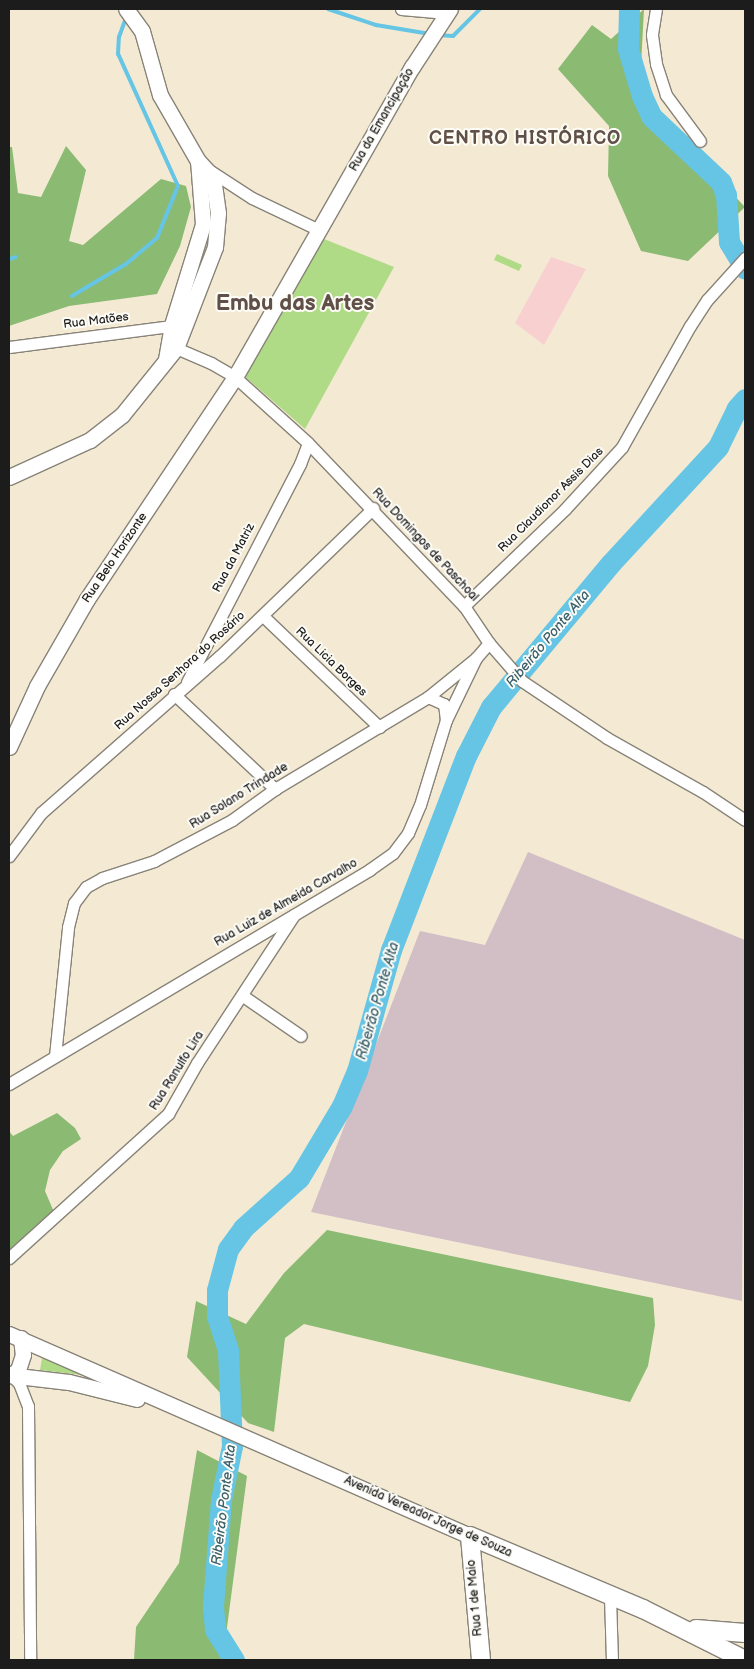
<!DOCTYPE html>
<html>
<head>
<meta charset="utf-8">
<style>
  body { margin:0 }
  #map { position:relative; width:754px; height:1669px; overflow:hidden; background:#f4ead4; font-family:"Balsamiq Sans",sans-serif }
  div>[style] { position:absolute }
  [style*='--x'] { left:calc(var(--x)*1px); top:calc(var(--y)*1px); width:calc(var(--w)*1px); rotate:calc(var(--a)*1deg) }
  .built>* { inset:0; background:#f7d0cf }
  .industrial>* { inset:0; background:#d2bec5 }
  .green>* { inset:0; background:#afda86 }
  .forest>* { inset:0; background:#8bba73 }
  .stream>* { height:4px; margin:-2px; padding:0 2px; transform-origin:2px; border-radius:2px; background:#66c5e4 }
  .river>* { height:21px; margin:-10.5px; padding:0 10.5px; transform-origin:10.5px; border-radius:10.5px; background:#66c5e4 }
  .roads { filter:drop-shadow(1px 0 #888378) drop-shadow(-1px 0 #888378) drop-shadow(0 1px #888378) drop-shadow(0 -1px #888378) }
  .street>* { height:11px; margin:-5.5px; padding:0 5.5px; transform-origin:5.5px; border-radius:5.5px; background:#fff }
  .secondary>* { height:15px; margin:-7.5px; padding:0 7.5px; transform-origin:7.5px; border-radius:7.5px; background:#fff }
  .primary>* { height:18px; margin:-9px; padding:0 9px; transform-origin:9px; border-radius:9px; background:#fff }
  span { translate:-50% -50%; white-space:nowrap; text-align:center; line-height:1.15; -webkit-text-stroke:4px #fdfcf7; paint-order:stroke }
  .street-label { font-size:12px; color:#1c1c1c }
  .water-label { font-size:14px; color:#3a606c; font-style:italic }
  .district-label { font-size:18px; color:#605047; font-weight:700; letter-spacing:1px }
  .town-label { font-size:22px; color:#605047; font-weight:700 }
  .frame { position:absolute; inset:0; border:10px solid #1c1c1c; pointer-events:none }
</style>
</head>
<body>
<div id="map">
  <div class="built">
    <div style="clip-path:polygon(551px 257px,586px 269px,544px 345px,515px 323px)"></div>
  </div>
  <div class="industrial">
    <div style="clip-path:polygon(528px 852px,745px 940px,742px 1301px,311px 1212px,420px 931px,485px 945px)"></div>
  </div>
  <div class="green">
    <div style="clip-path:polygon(319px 237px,394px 267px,305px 429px,243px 375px)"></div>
    <div style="clip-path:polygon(497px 254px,522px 265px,519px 271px,494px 260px)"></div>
    <div style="clip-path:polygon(42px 1358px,90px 1376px,40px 1370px)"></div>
  </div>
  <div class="forest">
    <div style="clip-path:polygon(644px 9px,641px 66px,653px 111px,745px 207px,688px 261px,641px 251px,608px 176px,609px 126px,558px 69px,592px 25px,611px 39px)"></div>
    <div style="clip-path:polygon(66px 146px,86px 170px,69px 241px,83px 245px,161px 179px,186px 186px,191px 207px,180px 246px,157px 294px,69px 306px,9px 326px,9px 147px,12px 147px,18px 193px,41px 197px)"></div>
    <div style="clip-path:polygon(57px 1113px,75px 1128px,81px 1139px,63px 1151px,50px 1170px,45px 1191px,54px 1212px,9px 1253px,9px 1131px,13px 1136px)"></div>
    <div style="clip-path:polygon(327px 1230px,653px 1298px,655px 1325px,648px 1366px,630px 1402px,304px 1324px,285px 1338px,274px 1432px,248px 1423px,187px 1357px,196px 1301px,246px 1324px,284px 1273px)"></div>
    <div style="clip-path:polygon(197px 1450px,247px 1476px,226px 1635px,234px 1660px,134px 1660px,136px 1627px,179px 1563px)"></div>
  </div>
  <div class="stream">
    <div style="--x:328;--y:9;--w:51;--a:18.4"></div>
    <div style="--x:376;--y:25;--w:55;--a:9.5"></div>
    <div style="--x:437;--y:35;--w:16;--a:4"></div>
    <div style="--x:453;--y:36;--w:38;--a:-45"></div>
    <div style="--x:9;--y:259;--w:7;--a:-16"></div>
    <div style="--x:72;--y:296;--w:63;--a:-30.7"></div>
    <div style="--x:126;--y:264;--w:40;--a:-40"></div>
    <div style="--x:157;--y:238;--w:56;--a:-68"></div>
    <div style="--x:178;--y:186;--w:145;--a:-114.4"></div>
    <div style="--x:118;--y:54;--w:17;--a:-87"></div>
    <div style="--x:119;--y:37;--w:20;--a:-70"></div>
  </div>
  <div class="river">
    <div style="--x:629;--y:9;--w:40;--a:91.4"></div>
    <div style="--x:628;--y:49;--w:49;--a:73.4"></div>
    <div style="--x:642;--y:96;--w:23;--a:65"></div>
    <div style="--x:652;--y:117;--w:95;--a:43.3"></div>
    <div style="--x:721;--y:182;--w:14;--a:69"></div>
    <div style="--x:726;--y:195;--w:47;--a:86.3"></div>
    <div style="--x:729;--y:242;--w:31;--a:59"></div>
    <div style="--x:234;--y:1660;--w:36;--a:-122"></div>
    <div style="--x:215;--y:1629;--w:23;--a:-95"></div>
    <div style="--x:213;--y:1606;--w:106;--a:-85.7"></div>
    <div style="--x:221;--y:1500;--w:55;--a:-78.5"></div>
    <div style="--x:232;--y:1446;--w:96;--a:-92.4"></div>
    <div style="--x:228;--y:1350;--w:36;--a:-108"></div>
    <div style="--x:217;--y:1316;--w:26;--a:-90"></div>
    <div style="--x:217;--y:1290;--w:42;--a:-75"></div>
    <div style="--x:228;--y:1249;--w:26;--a:-54"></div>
    <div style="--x:243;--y:1228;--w:75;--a:-41.8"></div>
    <div style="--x:299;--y:1178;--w:84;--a:-59.2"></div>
    <div style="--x:342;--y:1106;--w:38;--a:-67"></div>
    <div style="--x:357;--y:1071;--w:126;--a:-74.3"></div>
    <div style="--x:391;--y:950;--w:208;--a:-68.9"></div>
    <div style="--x:466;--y:756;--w:55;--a:-63"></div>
    <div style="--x:491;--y:707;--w:187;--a:-50.2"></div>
    <div style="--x:611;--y:563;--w:158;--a:-47.3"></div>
    <div style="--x:718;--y:447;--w:43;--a:-64"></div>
    <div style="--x:737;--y:408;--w:12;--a:-48"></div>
  </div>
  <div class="roads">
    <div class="street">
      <div style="--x:401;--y:9;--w:46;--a:5"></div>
      <div style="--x:656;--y:9;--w:26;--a:99"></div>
      <div style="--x:652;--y:35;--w:29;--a:82"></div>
      <div style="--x:656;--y:64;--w:33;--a:72"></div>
      <div style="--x:666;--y:95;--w:57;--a:53.5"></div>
      <div style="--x:209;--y:170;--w:51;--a:33.1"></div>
      <div style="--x:252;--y:198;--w:74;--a:25.5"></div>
      <div style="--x:169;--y:345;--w:46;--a:23.2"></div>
      <div style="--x:211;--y:363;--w:28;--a:30"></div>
      <div style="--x:235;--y:377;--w:98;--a:42.1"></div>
      <div style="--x:308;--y:443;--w:226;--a:46.3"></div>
      <div style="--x:464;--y:606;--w:45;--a:56"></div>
      <div style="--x:489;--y:643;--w:50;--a:49"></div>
      <div style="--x:522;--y:681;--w:102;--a:33.8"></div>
      <div style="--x:607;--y:738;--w:110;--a:29.4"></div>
      <div style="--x:703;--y:792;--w:50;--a:33.7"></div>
      <div style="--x:9;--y:347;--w:170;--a:-7.4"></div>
      <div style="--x:464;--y:606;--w:140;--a:-43.8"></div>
      <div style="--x:565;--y:509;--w:84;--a:-47.4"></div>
      <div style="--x:622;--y:447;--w:139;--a:-60.7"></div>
      <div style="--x:690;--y:326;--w:31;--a:-57"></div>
      <div style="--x:707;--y:300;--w:57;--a:-47.9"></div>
      <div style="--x:263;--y:616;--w:161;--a:43.7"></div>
      <div style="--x:187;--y:682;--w:246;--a:-62.6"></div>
      <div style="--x:300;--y:464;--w:22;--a:-69"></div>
      <div style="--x:174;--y:694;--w:139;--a:43.2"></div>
      <div style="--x:428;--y:697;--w:17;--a:24"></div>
      <div style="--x:444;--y:704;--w:16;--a:83"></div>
      <div style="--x:9;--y:856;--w:54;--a:-53.3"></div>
      <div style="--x:41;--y:813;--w:238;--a:-41.3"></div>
      <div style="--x:220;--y:656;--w:213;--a:-44"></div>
      <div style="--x:243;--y:996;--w:70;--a:34.6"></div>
      <div style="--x:55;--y:1056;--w:130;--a:-84.2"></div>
      <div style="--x:68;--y:927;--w:25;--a:-76"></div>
      <div style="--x:74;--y:903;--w:20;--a:-53"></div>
      <div style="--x:86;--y:887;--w:18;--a:-29"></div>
      <div style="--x:102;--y:878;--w:55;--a:-18.1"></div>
      <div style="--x:154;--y:861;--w:88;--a:-27.7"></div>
      <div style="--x:232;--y:820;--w:53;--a:-35.8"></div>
      <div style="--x:275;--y:789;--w:179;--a:-31"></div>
      <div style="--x:428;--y:697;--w:62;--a:-39.1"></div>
      <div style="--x:476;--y:658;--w:20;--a:-49"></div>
      <div style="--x:9;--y:1084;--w:419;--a:-30.7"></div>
      <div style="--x:369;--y:870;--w:29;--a:-35"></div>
      <div style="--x:393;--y:853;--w:25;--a:-53"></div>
      <div style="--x:408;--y:833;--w:30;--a:-67"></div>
      <div style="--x:420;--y:805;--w:89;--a:-73"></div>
      <div style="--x:446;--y:720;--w:69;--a:-64.2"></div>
      <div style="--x:9;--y:1258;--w:215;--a:-42.2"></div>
      <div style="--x:168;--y:1114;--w:59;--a:-60.4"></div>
      <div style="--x:197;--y:1063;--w:177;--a:-56.8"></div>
      <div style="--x:11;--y:1375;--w:11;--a:45"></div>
      <div style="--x:19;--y:1383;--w:25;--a:69"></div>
      <div style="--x:28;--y:1406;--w:254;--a:89.5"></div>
      <div style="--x:610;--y:1597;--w:63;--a:88.2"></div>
    </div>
    <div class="secondary">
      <div style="--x:166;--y:359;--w:35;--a:-80"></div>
      <div style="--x:172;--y:325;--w:106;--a:-72.9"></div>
      <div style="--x:203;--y:224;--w:63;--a:-94.5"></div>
      <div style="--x:9;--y:477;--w:89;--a:-24.6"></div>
      <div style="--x:90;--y:440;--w:41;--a:-38"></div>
      <div style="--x:122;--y:415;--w:86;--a:-51.1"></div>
      <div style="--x:176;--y:348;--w:108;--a:-68.9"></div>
      <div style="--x:215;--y:247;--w:34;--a:-85"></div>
      <div style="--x:218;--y:213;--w:36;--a:-98"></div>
      <div style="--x:213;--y:177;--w:22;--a:-133"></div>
      <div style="--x:198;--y:161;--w:76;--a:-119.9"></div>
      <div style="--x:160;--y:95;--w:66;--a:-105.7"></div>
      <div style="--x:142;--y:31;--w:27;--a:-126"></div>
      <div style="--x:9;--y:747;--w:67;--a:-65.3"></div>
      <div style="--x:37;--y:686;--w:100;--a:-60.1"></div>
      <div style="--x:87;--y:599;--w:267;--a:-56.3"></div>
      <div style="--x:235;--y:377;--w:357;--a:-60.3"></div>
      <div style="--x:412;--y:67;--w:69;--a:-56.8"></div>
      <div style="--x:9;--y:1334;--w:503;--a:23.66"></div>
      <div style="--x:9;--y:1375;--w:60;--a:6.7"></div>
      <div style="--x:69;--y:1382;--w:70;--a:14"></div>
      <div style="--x:11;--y:1375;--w:9;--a:-36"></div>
      <div style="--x:18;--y:1370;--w:16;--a:-72"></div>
      <div style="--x:23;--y:1355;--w:17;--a:-97"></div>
    </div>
    <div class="primary">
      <div style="--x:696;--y:1629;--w:49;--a:4.7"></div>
      <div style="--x:481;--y:1660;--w:124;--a:-95.1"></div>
      <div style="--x:470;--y:1536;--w:188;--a:22.9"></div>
      <div style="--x:643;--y:1609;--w:114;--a:26.6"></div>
    </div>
  </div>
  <div class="street-label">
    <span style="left:382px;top:120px;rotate:-60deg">Rua da Emancipação</span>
    <span style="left:96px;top:321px;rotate:-7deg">Rua Matões</span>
    <span style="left:551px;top:500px;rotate:-45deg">Rua Claudionor Assis Dias</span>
    <span style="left:425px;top:545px;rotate:47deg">Rua Domingos de Paschoal</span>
    <span style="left:115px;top:558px;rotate:-56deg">Rua Belo Horizonte</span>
    <span style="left:234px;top:558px;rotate:-62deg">Rua da Matriz</span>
    <span style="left:331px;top:662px;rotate:44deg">Rua Licia Borges</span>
    <span style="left:180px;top:671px;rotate:-42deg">Rua Nossa Senhora do Rosário</span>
    <span style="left:239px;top:796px;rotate:-32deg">Rua Solano Trindade</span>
    <span style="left:286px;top:903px;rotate:-30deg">Rua Luiz de Almeida Carvalho</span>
    <span style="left:177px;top:1071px;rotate:-58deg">Rua Ranulfo Lira</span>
    <span style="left:428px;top:1517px;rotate:24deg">Avenida Vereador Jorge de Souza</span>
    <span style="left:475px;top:1598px;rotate:-95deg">Rua 1 de Maio</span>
  </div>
  <div class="water-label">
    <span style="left:548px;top:639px;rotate:-50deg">Ribeirão Ponte Alta</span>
    <span style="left:378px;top:1001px;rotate:-74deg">Ribeirão Ponte Alta</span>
    <span style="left:224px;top:1505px;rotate:-83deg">Ribeirão Ponte Alta</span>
  </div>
  <div class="district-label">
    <span style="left:525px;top:139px">CENTRO HISTÓRICO</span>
  </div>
  <div class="town-label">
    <span style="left:295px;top:304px">Embu das Artes</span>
  </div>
  <div class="frame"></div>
</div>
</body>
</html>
